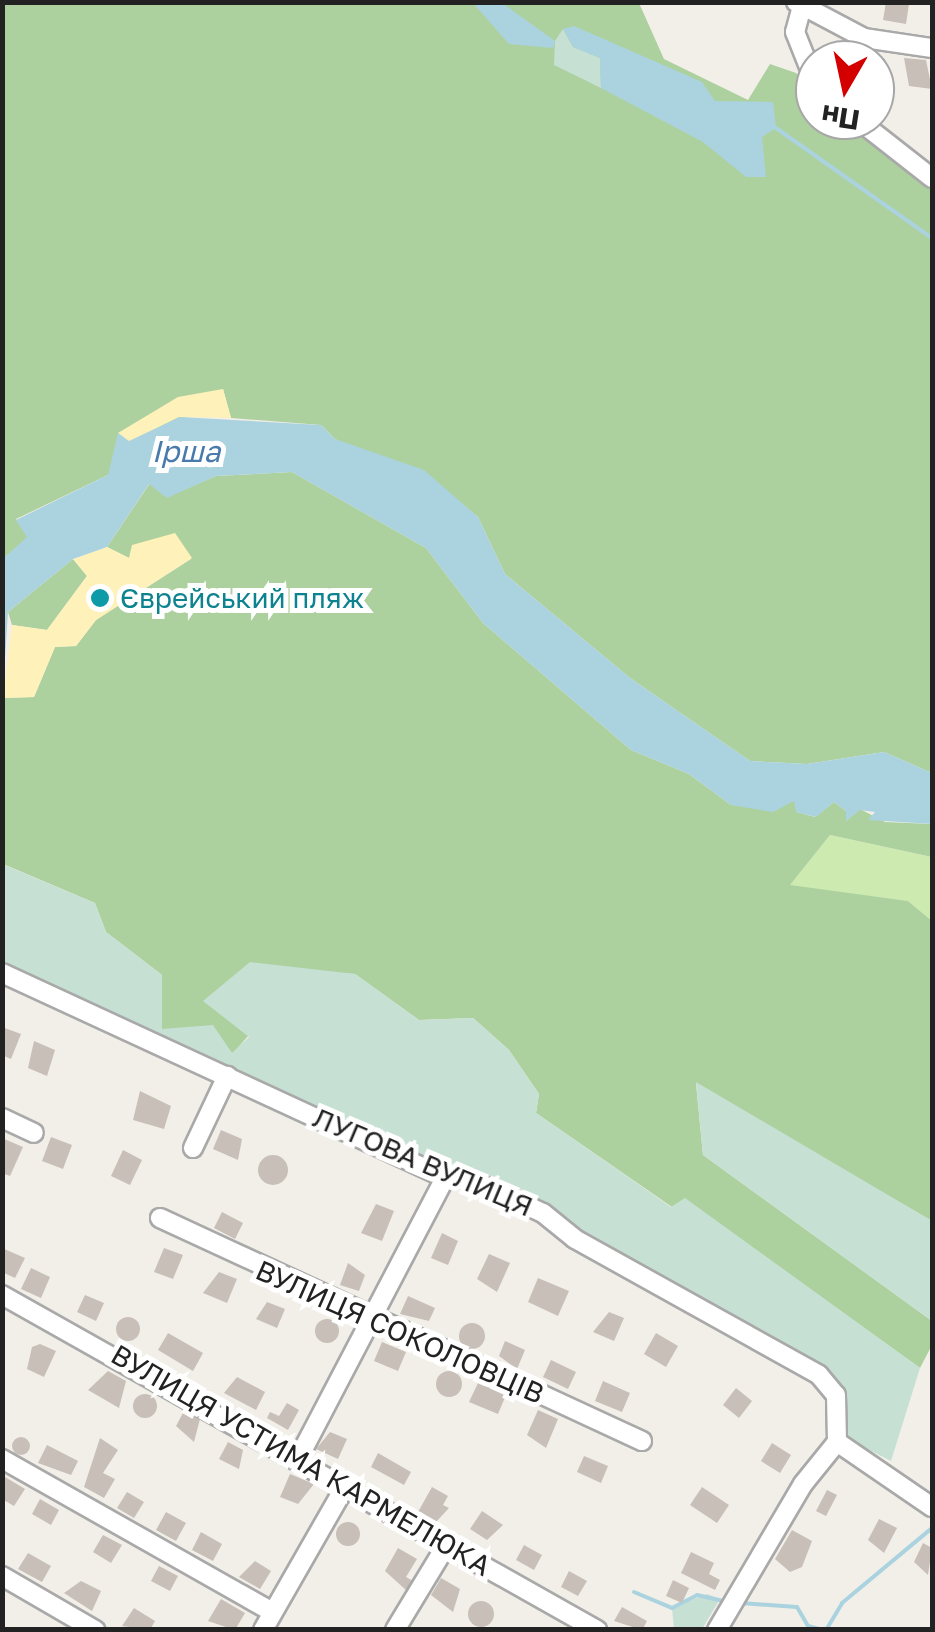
<!DOCTYPE html>
<html>
<head>
<meta charset="utf-8">
<style>
  body { margin:0 }
  #map { position:relative; width:935px; height:1632px; overflow:hidden; background:#f2efe9; font-family:"Golos Text",sans-serif }
  div>[style] { position:absolute }
  [style*='--x'] { left:calc(var(--x)*1px); top:calc(var(--y)*1px); width:calc(var(--w)*1px); rotate:calc(var(--a)*1deg) }
  .grass>* { inset:0; background:#cdebb0 }
  .forest>* { inset:0; background:#add19e }
  .wetland>* { inset:0; background:#c6e0d4 }
  .sand>* { inset:0; background:#fff1ba }
  .water>* { inset:0; background:#aad3df }
  .stream>* { height:4px; margin:-2px; padding:0 2px; transform-origin:2px; border-radius:2px; background:#aad3df }
  .building>* { inset:0; background:#c7bfb8 }
  .round { border-radius:50% }
  .roads { filter:drop-shadow(2px 0 #a9a9a9) drop-shadow(-2px 0 #a9a9a9) drop-shadow(0 2px #a9a9a9) drop-shadow(0 -2px #a9a9a9) }
  .minor>* { height:18px; margin:-9px; padding:0 9px; transform-origin:9px; border-radius:9px; background:#fff }
  .dots>* { width:28px; height:28px; translate:-50% -50%; box-sizing:border-box; border:5px solid #fff; border-radius:50% }
  span { translate:-50% -50%; white-space:nowrap; text-align:center; line-height:1.15; -webkit-text-stroke:10px #fff; paint-order:stroke }
  .culture-label { font-size:28px; color:#0d838f }
  .left { translate:0 -50%; text-align:left }
  .street-label { font-size:28px; color:#222 }
  .water-label { font-size:30px; color:#4a7aab; font-style:italic }
  .frame { position:absolute; inset:0; border:5px solid #222; pointer-events:none }
  .north { position:absolute; left:795px; top:40px; width:100px; height:100px; box-sizing:border-box; background:#fff; border:2px solid #a7a7a7; border-radius:50%; rotate:189deg; font-size:28px; font-weight:700; line-height:40px; text-align:center; color:#222 }
  .north::after { content:''; display:block; margin:auto; width:35px; height:45px; background:#d40000; clip-path:polygon(50% 0,100% 100%,50% 72%,0 100%) }
</style>
</head>
<body>
<div id="map">
  <div class="grass">
    <div style="clip-path:polygon(830px 835px,932px 857px,932px 921px,908px 901px,789px 886px)"></div>
  </div>
  <div class="forest">
    <div style="clip-path:polygon(3px 3px,639px 3px,664px 59px,748px 100px,770px 64px,796px 73px,815px 90px,815px 120px,852px 120px,932px 183px,932px 773px,884px 752px,807px 764px,750px 761px,630px 678px,505px 574px,478px 517px,457px 500px,335px 439px,321px 425px,231px 418px,223px 389px,108px 475px,16px 519px,28px 537px,3px 559px)"></div>
    <div style="clip-path:polygon(292px 472px,426px 548px,483px 623px,631px 750px,689px 774px,731px 805px,795px 801px,797px 812px,815px 817px,834px 802px,846px 811px,846px 821px,860px 809px,885px 822px,932px 824px,932px 857px,830px 835px,790px 885px,908px 901px,932px 921px,932px 1221px,696px 1084px,703px 1155px,932px 1321px,932px 1345px,920px 1368px,685px 1199px,672px 1207px,536px 1113px,539px 1094px,509px 1050px,473px 1018px,419px 1020px,355px 974px,306px 971px,233px 1053px,162px 1029px,162px 975px,106px 932px,95px 903px,3px 864px,2px 698px,34px 697px,55px 647px,76px 646px,96px 620px,191px 559px,129px 558px,107px 547px,150px 483px,167px 497px,216px 476px)"></div>
    <div style="clip-path:polygon(73px 559px,87px 576px,47px 630px,12px 625px,8px 612px)"></div>
  </div>
  <div class="wetland">
    <div style="clip-path:polygon(563px 29px,573px 47px,600px 58px,601px 88px,554px 65px,555px 41px)"></div>
    <div style="clip-path:polygon(2px 864px,95px 903px,106px 932px,162px 975px,162px 1029px,213px 1025px,232px 1053px,249px 1037px,203px 1001px,250px 962px,355px 974px,419px 1020px,473px 1018px,509px 1050px,539px 1094px,536px 1113px,671px 1207px,685px 1198px,920px 1368px,891px 1461px,848px 1439px,838px 1385px,654px 1271px,619px 1260px,482px 1177px,459px 1169px,433px 1172px,3px 966px)"></div>
    <div style="clip-path:polygon(696px 1082px,932px 1221px,932px 1321px,703px 1155px)"></div>
    <div style="clip-path:polygon(707px 1594px,720px 1599px,702px 1629px,674px 1629px,672px 1608px)"></div>
  </div>
  <div class="sand">
    <div style="clip-path:polygon(223px 389px,231px 418px,179px 417px,129px 442px,118px 433px,178px 397px)"></div>
    <div style="clip-path:polygon(175px 533px,192px 558px,96px 620px,76px 646px,55px 647px,34px 697px,3px 698px,12px 625px,47px 630px,87px 576px,73px 559px,107px 547px,129px 558px,132px 545px)"></div>
  </div>
  <div class="water">
    <div style="clip-path:polygon(473px 3px,502px 3px,555px 41px,553px 48px,509px 44px)"></div>
    <div style="clip-path:polygon(574px 26px,702px 82px,715px 101px,773px 102px,776px 128px,762px 137px,766px 177px,746px 177px,703px 142px,601px 88px,600px 58px,573px 47px,563px 29px)"></div>
    <div style="clip-path:polygon(180px 417px,321px 425px,335px 439px,424px 470px,478px 517px,505px 574px,630px 678px,750px 761px,807px 764px,884px 752px,932px 773px,932px 824px,868px 820px,875px 812px,860px 810px,846px 821px,846px 811px,834px 802px,816px 817px,796px 812px,794px 801px,773px 812px,731px 805px,689px 774px,631px 750px,483px 623px,426px 548px,292px 472px,216px 476px,167px 498px,149px 484px,107px 547px,73px 559px,8px 612px,3px 689px,3px 559px,27px 537px,16px 520px,108px 475px,118px 433px,129px 441px)"></div>
  </div>
  <div class="stream">
    <div style="--x:776;--y:128;--w:191;--a:35.2"></div>
    <div style="--x:634;--y:1592;--w:41;--a:22.8"></div>
    <div style="--x:672;--y:1608;--w:28;--a:-27"></div>
    <div style="--x:697;--y:1595;--w:28;--a:13"></div>
    <div style="--x:741;--y:1603;--w:56;--a:4.1"></div>
    <div style="--x:797;--y:1607;--w:22;--a:60"></div>
    <div style="--x:808;--y:1626;--w:16;--a:15"></div>
    <div style="--x:826;--y:1630;--w:31;--a:-59"></div>
    <div style="--x:842;--y:1603;--w:117;--a:-39.8"></div>
  </div>
  <div class="building">
    <div style="clip-path:polygon(886px 2px,909px 4px,906px 24px,883px 20px)"></div>
    <div style="clip-path:polygon(852px 54px,885px 59px,887px 82px,875px 80px,875px 60px,851px 60px)"></div>
    <div style="clip-path:polygon(904px 58px,926px 60px,932px 89px,909px 86px)"></div>
    <div style="clip-path:polygon(2px 1027px,21px 1034px,11px 1059px,2px 1055px)"></div>
    <div style="clip-path:polygon(34px 1041px,55px 1050px,47px 1076px,28px 1068px)"></div>
    <div style="clip-path:polygon(140px 1091px,171px 1106px,164px 1129px,133px 1120px)"></div>
    <div style="clip-path:polygon(221px 1130px,242px 1139px,238px 1160px,213px 1149px)"></div>
    <div style="clip-path:polygon(51px 1137px,72px 1145px,63px 1169px,42px 1161px)"></div>
    <div style="clip-path:polygon(2px 1138px,23px 1147px,10px 1176px,2px 1173px)"></div>
    <div style="clip-path:polygon(123px 1150px,142px 1160px,130px 1185px,111px 1176px)"></div>
    <div class="round" style="left:258px;top:1155px;width:30px;height:30px"></div>
    <div style="clip-path:polygon(376px 1204px,394px 1211px,382px 1241px,361px 1233px)"></div>
    <div style="clip-path:polygon(222px 1212px,243px 1223px,235px 1239px,214px 1228px)"></div>
    <div style="clip-path:polygon(442px 1233px,458px 1241px,448px 1265px,431px 1258px)"></div>
    <div style="clip-path:polygon(2px 1248px,25px 1258px,15px 1278px,2px 1272px)"></div>
    <div style="clip-path:polygon(164px 1248px,183px 1255px,173px 1279px,154px 1272px)"></div>
    <div style="clip-path:polygon(489px 1254px,510px 1263px,497px 1292px,477px 1279px)"></div>
    <div style="clip-path:polygon(348px 1263px,365px 1275px,359px 1291px,340px 1285px)"></div>
    <div style="clip-path:polygon(31px 1268px,50px 1277px,41px 1298px,21px 1289px)"></div>
    <div style="clip-path:polygon(219px 1272px,237px 1279px,227px 1303px,203px 1293px)"></div>
    <div style="clip-path:polygon(538px 1278px,569px 1291px,558px 1316px,528px 1302px)"></div>
    <div style="clip-path:polygon(85px 1295px,104px 1303px,96px 1321px,77px 1312px)"></div>
    <div style="clip-path:polygon(408px 1296px,435px 1308px,429px 1321px,400px 1314px)"></div>
    <div style="clip-path:polygon(267px 1302px,285px 1309px,277px 1328px,256px 1319px)"></div>
    <div style="clip-path:polygon(609px 1312px,624px 1318px,614px 1341px,593px 1332px)"></div>
    <div class="round" style="left:116px;top:1317px;width:24px;height:24px"></div>
    <div class="round" style="left:315px;top:1319px;width:24px;height:24px"></div>
    <div class="round" style="left:459px;top:1323px;width:26px;height:26px"></div>
    <div style="clip-path:polygon(168px 1333px,203px 1353px,193px 1371px,158px 1350px)"></div>
    <div style="clip-path:polygon(656px 1333px,678px 1346px,666px 1367px,644px 1354px)"></div>
    <div style="clip-path:polygon(505px 1341px,525px 1350px,517px 1369px,499px 1356px)"></div>
    <div style="clip-path:polygon(382px 1342px,406px 1352px,398px 1371px,374px 1361px)"></div>
    <div style="clip-path:polygon(40px 1344px,56px 1351px,44px 1377px,27px 1369px,32px 1347px)"></div>
    <div style="clip-path:polygon(551px 1360px,576px 1372px,568px 1389px,543px 1377px)"></div>
    <div class="round" style="left:436px;top:1371px;width:26px;height:26px"></div>
    <div style="clip-path:polygon(108px 1371px,126px 1381px,119px 1408px,88px 1390px)"></div>
    <div style="clip-path:polygon(237px 1377px,265px 1392px,256px 1410px,224px 1393px)"></div>
    <div style="clip-path:polygon(603px 1381px,630px 1393px,622px 1412px,595px 1401px)"></div>
    <div style="clip-path:polygon(478px 1383px,506px 1395px,498px 1414px,469px 1402px)"></div>
    <div style="clip-path:polygon(736px 1388px,752px 1401px,739px 1418px,723px 1405px)"></div>
    <div class="round" style="left:133px;top:1394px;width:24px;height:24px"></div>
    <div style="clip-path:polygon(287px 1403px,299px 1410px,288px 1430px,267px 1418px,270px 1412px,279px 1416px)"></div>
    <div style="clip-path:polygon(538px 1410px,558px 1419px,546px 1448px,527px 1435px)"></div>
    <div style="clip-path:polygon(184px 1411px,200px 1419px,194px 1442px,176px 1426px)"></div>
    <div style="clip-path:polygon(330px 1432px,347px 1439px,338px 1459px,316px 1449px)"></div>
    <div class="round" style="left:12px;top:1437px;width:18px;height:18px"></div>
    <div style="clip-path:polygon(100px 1438px,118px 1450px,103px 1473px,115px 1479px,104px 1498px,84px 1487px)"></div>
    <div style="clip-path:polygon(228px 1442px,243px 1450px,239px 1469px,219px 1459px)"></div>
    <div style="clip-path:polygon(772px 1443px,791px 1455px,780px 1473px,761px 1461px)"></div>
    <div style="clip-path:polygon(47px 1445px,78px 1461px,71px 1475px,38px 1463px)"></div>
    <div style="clip-path:polygon(378px 1453px,411px 1472px,404px 1485px,371px 1467px)"></div>
    <div style="clip-path:polygon(584px 1456px,608px 1466px,601px 1483px,577px 1472px)"></div>
    <div style="clip-path:polygon(290px 1474px,314px 1484px,298px 1504px,280px 1497px)"></div>
    <div style="clip-path:polygon(5px 1477px,25px 1489px,14px 1506px,2px 1499px)"></div>
    <div style="clip-path:polygon(432px 1487px,448px 1496px,443px 1505px,449px 1508px,436px 1522px,418px 1512px)"></div>
    <div style="clip-path:polygon(702px 1487px,729px 1505px,717px 1523px,690px 1505px)"></div>
    <div style="clip-path:polygon(827px 1490px,837px 1495px,826px 1516px,816px 1511px)"></div>
    <div style="clip-path:polygon(127px 1492px,144px 1502px,134px 1518px,117px 1508px)"></div>
    <div style="clip-path:polygon(40px 1499px,59px 1510px,51px 1525px,32px 1514px)"></div>
    <div style="clip-path:polygon(482px 1511px,503px 1525px,487px 1540px,470px 1529px)"></div>
    <div style="clip-path:polygon(166px 1512px,186px 1523px,176px 1541px,156px 1530px)"></div>
    <div style="clip-path:polygon(879px 1519px,897px 1528px,884px 1553px,868px 1540px)"></div>
    <div class="round" style="left:336px;top:1522px;width:24px;height:24px"></div>
    <div style="clip-path:polygon(792px 1530px,812px 1541px,802px 1567px,790px 1572px,775px 1559px)"></div>
    <div style="clip-path:polygon(201px 1532px,222px 1544px,213px 1561px,192px 1550px)"></div>
    <div style="clip-path:polygon(103px 1535px,122px 1545px,111px 1563px,93px 1552px)"></div>
    <div style="clip-path:polygon(923px 1543px,932px 1548px,928px 1575px,914px 1562px)"></div>
    <div style="clip-path:polygon(524px 1545px,542px 1555px,534px 1570px,516px 1560px)"></div>
    <div style="clip-path:polygon(398px 1548px,417px 1559px,406px 1577px,413px 1581px,407px 1591px,385px 1571px)"></div>
    <div style="clip-path:polygon(691px 1552px,714px 1563px,709px 1574px,720px 1580px,715px 1590px,681px 1573px)"></div>
    <div style="clip-path:polygon(28px 1553px,51px 1566px,42px 1582px,18px 1569px)"></div>
    <div style="clip-path:polygon(255px 1561px,271px 1571px,260px 1589px,239px 1577px)"></div>
    <div style="clip-path:polygon(159px 1566px,178px 1576px,170px 1591px,151px 1581px)"></div>
    <div style="clip-path:polygon(569px 1571px,587px 1581px,578px 1596px,561px 1587px)"></div>
    <div style="clip-path:polygon(441px 1578px,460px 1589px,453px 1612px,431px 1595px)"></div>
    <div style="clip-path:polygon(673px 1580px,689px 1588px,682px 1603px,666px 1596px)"></div>
    <div style="clip-path:polygon(81px 1581px,101px 1591px,92px 1611px,64px 1593px)"></div>
    <div style="clip-path:polygon(221px 1599px,245px 1613px,235px 1630px,208px 1621px)"></div>
    <div class="round" style="left:468px;top:1601px;width:26px;height:26px"></div>
    <div style="clip-path:polygon(622px 1607px,647px 1621px,642px 1630px,614px 1621px)"></div>
    <div style="clip-path:polygon(134px 1608px,155px 1621px,150px 1630px,122px 1626px)"></div>
  </div>
  <div class="roads">
    <div class="minor">
      <div style="--x:796;--y:2;--w:77;--a:27.9"></div>
      <div style="--x:864;--y:38;--w:69;--a:8.4"></div>
      <div style="--x:802;--y:6;--w:27;--a:105"></div>
      <div style="--x:795;--y:32;--w:54;--a:68.2"></div>
      <div style="--x:858;--y:120;--w:94;--a:38.1"></div>
      <div style="--x:2;--y:973;--w:488;--a:24.8"></div>
      <div style="--x:445;--y:1178;--w:24;--a:2"></div>
      <div style="--x:469;--y:1179;--w:81;--a:24.7"></div>
      <div style="--x:543;--y:1213;--w:41;--a:39.1"></div>
      <div style="--x:575;--y:1239;--w:279;--a:29.1"></div>
      <div style="--x:819;--y:1375;--w:26;--a:50"></div>
      <div style="--x:836;--y:1395;--w:47;--a:88.8"></div>
      <div style="--x:837;--y:1442;--w:115;--a:34.4"></div>
      <div style="--x:2;--y:1118;--w:35;--a:25"></div>
      <div style="--x:193;--y:1148;--w:80;--a:-64.7"></div>
      <div style="--x:160;--y:1218;--w:531;--a:24.83"></div>
      <div style="--x:2;--y:1295;--w:683;--a:29.38"></div>
      <div style="--x:2;--y:1459;--w:310;--a:29.5"></div>
      <div style="--x:298;--y:1459;--w:317;--a:-62.4"></div>
      <div style="--x:2;--y:1576;--w:108;--a:30.1"></div>
      <div style="--x:263;--y:1630;--w:165;--a:-60.2"></div>
      <div style="--x:395;--y:1630;--w:100;--a:-58.8"></div>
      <div style="--x:717;--y:1630;--w:169;--a:-59.5"></div>
      <div style="--x:803;--y:1484;--w:54;--a:-51"></div>
    </div>
  </div>
  <div class="dots">
    <div style="left:100px;top:598px;background:#0f9aa8"></div>
  </div>
  <div class="culture-label">
    <span class="left" style="left:120px;top:598px">Єврейський пляж</span>
  </div>
  <div class="street-label">
    <span style="left:423px;top:1162px;rotate:23deg">ЛУГОВА ВУЛИЦЯ</span>
    <span style="left:400px;top:1332px;rotate:24deg">ВУЛИЦЯ СОКОЛОВЦІВ</span>
    <span style="left:301px;top:1460px;rotate:30deg">ВУЛИЦЯ УСТИМА КАРМЕЛЮКА</span>
  </div>
  <div class="water-label">
    <span style="left:186px;top:451px">Ірша</span>
  </div>
  <div class="frame"></div>
  <div class="north">Пн</div>
</div>
</body>
</html>
